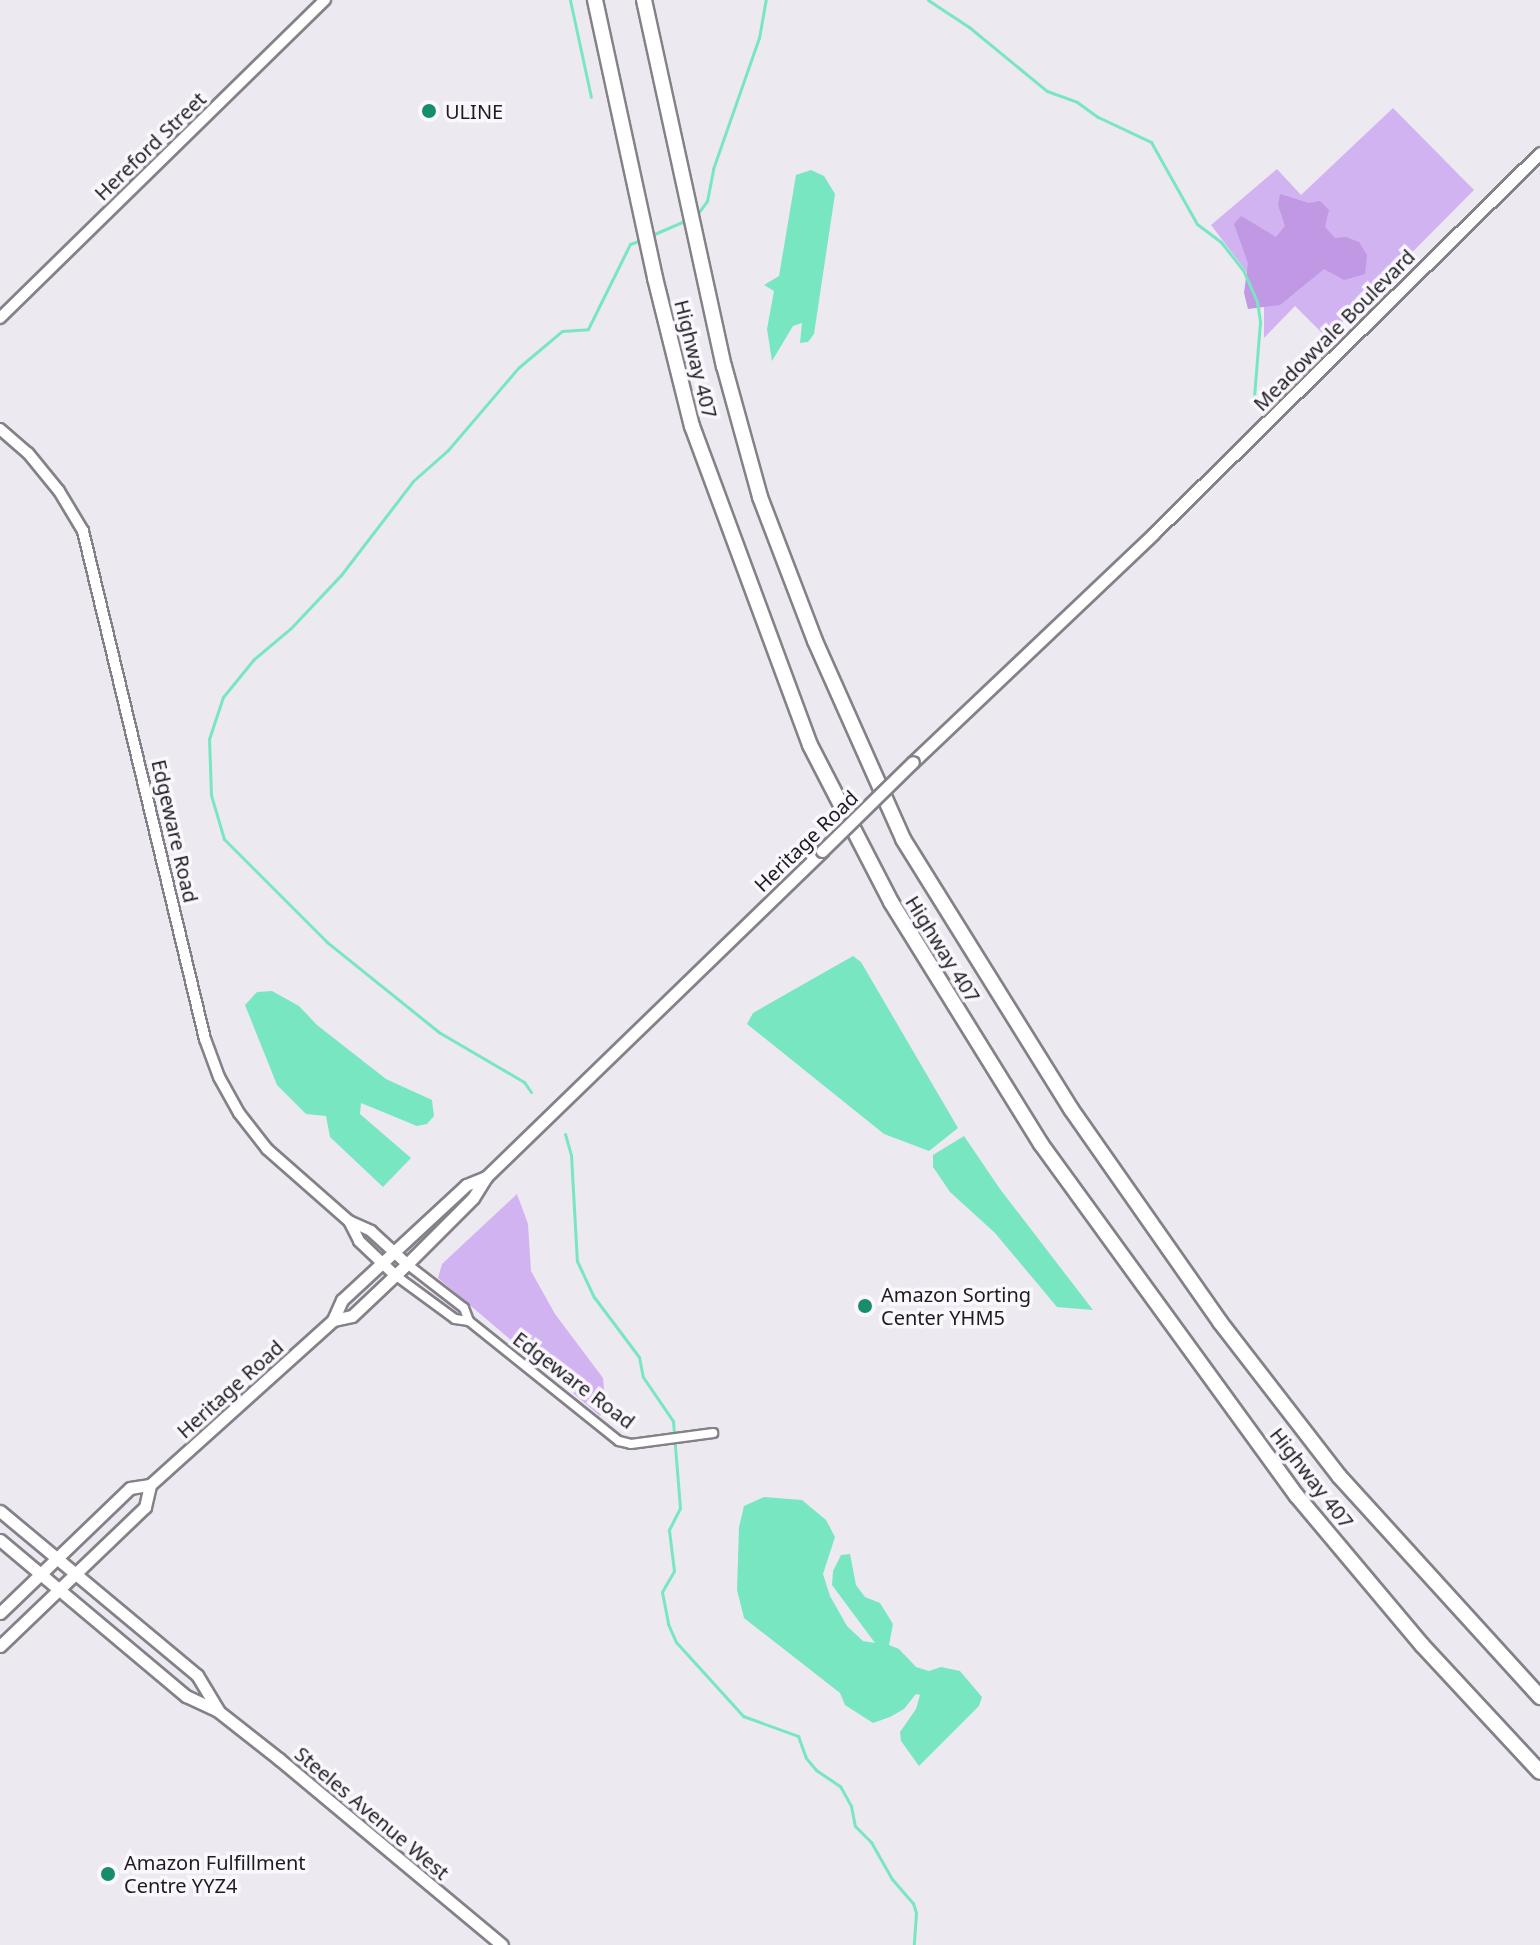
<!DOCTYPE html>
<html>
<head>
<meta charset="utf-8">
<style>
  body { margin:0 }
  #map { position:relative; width:1540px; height:1945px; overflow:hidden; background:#ede9f1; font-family:"Noto Sans",sans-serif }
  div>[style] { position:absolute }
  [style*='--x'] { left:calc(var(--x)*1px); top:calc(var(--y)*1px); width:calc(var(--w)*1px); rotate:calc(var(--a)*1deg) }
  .green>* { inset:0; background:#d2b3f1 }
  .forest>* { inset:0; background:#c098e4 }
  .water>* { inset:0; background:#79e6c2 }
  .stream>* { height:3px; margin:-1.5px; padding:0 1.5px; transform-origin:1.5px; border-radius:1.5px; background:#79e6c2 }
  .roads { filter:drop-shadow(2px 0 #858188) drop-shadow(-2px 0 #858188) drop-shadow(0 2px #858188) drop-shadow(0 -2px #858188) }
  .minor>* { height:8px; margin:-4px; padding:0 4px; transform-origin:4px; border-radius:4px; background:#fff }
  .tertiary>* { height:10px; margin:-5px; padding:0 5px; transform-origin:5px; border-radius:5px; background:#fff }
  .secondary>* { height:11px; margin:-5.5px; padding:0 5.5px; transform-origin:5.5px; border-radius:5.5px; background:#fff }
  .motorway>* { height:14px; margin:-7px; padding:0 7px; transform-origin:7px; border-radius:7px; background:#fff }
  .bridges { filter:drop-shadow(2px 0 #858188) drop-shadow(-2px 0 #858188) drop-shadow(0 2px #858188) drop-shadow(0 -2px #858188) }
  .secondary-bridge>* { height:11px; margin:-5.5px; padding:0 5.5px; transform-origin:5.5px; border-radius:5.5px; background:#fff }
  .dots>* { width:22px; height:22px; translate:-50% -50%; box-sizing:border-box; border:4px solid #faf7fe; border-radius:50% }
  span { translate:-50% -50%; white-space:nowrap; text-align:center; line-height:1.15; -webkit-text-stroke:7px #faf7fe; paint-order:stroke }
  .poi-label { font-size:20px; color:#1d1c1e }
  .left { translate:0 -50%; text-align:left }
  .street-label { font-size:20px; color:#1d1c1e }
</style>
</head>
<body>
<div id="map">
  <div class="green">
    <div style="clip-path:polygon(1393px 108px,1474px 190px,1327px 338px,1295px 306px,1264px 338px,1264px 295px,1211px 225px,1277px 169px,1301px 195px)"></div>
    <div style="clip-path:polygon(517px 1194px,528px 1224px,531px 1271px,555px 1314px,603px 1378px,606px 1409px,600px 1416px,438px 1278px,442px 1264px)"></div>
  </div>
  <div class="forest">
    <div style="clip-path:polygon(1280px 194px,1309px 203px,1320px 201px,1329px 210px,1325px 227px,1335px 238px,1346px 237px,1359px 242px,1367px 255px,1365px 274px,1344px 280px,1324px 269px,1280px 305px,1248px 309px,1244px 293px,1248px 263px,1234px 224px,1241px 216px,1276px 237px,1285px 226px,1278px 205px)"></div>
  </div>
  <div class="water">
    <div style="clip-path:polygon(811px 170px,824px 176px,835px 194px,814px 334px,808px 342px,800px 343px,802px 323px,793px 326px,772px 361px,767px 329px,774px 291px,764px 285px,779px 276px,796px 175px)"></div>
    <div style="clip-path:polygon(853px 956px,861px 962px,958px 1128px,929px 1151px,884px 1134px,747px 1024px,753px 1013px)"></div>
    <div style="clip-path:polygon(272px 991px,299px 1006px,317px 1025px,386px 1079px,432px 1100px,434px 1116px,427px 1124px,417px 1126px,361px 1103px,360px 1114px,411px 1158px,383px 1187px,330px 1137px,326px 1116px,306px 1114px,277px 1085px,245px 1005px,257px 992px)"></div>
    <div style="clip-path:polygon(964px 1136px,1000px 1189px,1093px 1310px,1057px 1307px,995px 1233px,950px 1192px,933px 1167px,933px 1155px)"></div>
    <div style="clip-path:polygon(764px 1497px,802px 1500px,826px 1520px,835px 1537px,823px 1574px,830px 1596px,847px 1626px,863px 1641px,875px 1643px,832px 1585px,833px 1571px,841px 1555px,850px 1554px,856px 1585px,865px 1597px,880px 1603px,893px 1624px,889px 1645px,899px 1649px,916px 1667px,929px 1671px,941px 1667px,960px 1671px,982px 1697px,979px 1706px,919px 1766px,901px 1741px,900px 1732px,916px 1709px,920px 1695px,916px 1694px,904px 1709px,890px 1717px,873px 1723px,845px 1705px,840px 1693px,744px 1618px,737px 1590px,739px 1527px,744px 1506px)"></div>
  </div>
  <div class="stream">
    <div style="--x:570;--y:0;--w:99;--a:77.8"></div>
    <div style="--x:928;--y:0;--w:49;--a:33.4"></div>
    <div style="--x:969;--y:27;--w:101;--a:39.4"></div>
    <div style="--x:1047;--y:91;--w:32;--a:20"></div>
    <div style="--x:1077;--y:102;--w:26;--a:36"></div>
    <div style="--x:1098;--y:117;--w:59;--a:25.3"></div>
    <div style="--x:1151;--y:142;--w:94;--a:60.7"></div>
    <div style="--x:1197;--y:224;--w:30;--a:37"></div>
    <div style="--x:1221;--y:242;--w:36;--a:52"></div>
    <div style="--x:1243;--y:270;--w:35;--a:66"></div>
    <div style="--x:1257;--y:302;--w:20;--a:81"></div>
    <div style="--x:1260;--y:322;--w:74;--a:94.6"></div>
    <div style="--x:696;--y:216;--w:19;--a:-54"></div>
    <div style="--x:707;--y:201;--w:33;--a:-79"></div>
    <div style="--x:713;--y:169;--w:139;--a:-70.7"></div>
    <div style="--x:759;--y:38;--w:39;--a:-80"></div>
    <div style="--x:652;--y:235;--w:40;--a:-23.4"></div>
    <div style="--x:531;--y:1092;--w:12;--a:-125"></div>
    <div style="--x:524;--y:1082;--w:97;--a:-149.7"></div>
    <div style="--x:440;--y:1033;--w:145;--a:-141.2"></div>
    <div style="--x:327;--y:942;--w:146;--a:-135"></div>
    <div style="--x:224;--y:839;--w:46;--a:-106.5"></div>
    <div style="--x:211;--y:795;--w:56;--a:-92"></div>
    <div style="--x:209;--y:739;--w:44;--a:-71.6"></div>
    <div style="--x:223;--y:697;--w:49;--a:-50.8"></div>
    <div style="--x:254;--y:659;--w:48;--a:-40"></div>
    <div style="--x:291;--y:628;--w:73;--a:-46.7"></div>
    <div style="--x:341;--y:575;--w:118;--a:-52.5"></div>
    <div style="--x:413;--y:481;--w:47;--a:-41.5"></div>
    <div style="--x:448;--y:450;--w:108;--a:-49.5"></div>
    <div style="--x:518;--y:368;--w:57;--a:-40.1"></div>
    <div style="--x:562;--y:331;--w:26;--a:-4"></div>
    <div style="--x:588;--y:329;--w:95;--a:-63.7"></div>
    <div style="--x:630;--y:244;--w:12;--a:-20"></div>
    <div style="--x:565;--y:1134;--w:22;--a:74"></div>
    <div style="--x:571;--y:1155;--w:106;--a:86.8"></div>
    <div style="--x:577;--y:1261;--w:40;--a:65"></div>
    <div style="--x:594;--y:1297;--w:75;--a:53.1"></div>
    <div style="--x:639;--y:1357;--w:20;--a:79"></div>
    <div style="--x:643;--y:1377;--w:53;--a:55.7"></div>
    <div style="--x:673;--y:1421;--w:87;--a:85.4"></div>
    <div style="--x:680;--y:1508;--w:25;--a:117"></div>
    <div style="--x:669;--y:1530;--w:41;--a:83"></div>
    <div style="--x:674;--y:1571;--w:24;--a:120"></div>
    <div style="--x:662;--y:1592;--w:33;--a:79"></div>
    <div style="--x:668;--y:1624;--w:20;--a:66"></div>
    <div style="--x:676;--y:1642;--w:100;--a:47.8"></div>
    <div style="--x:743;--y:1716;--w:59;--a:20"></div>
    <div style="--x:798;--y:1736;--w:23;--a:70"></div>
    <div style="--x:806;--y:1758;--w:16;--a:50"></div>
    <div style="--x:816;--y:1770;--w:29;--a:34"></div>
    <div style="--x:840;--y:1786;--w:23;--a:61"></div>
    <div style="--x:851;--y:1806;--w:20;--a:79"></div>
    <div style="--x:855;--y:1826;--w:23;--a:45"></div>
    <div style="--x:871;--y:1842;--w:43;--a:60.4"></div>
    <div style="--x:892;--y:1879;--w:32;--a:49"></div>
    <div style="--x:913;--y:1903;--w:10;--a:73"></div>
    <div style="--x:916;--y:1913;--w:32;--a:94"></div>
  </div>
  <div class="roads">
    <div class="minor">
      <div style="--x:407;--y:1264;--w:72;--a:37.7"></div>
      <div style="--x:464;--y:1308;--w:14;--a:69"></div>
      <div style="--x:469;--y:1321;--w:192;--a:38.7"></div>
      <div style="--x:619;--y:1441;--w:12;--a:14"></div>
      <div style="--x:631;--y:1444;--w:83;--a:-7.6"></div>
      <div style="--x:395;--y:1275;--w:74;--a:36.3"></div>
      <div style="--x:455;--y:1319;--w:14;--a:8"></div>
    </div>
    <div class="tertiary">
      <div style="--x:0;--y:318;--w:455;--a:-44.4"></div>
      <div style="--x:0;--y:429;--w:37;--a:41"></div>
      <div style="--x:28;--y:453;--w:49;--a:50.8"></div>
      <div style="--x:59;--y:491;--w:47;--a:59"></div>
      <div style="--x:83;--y:531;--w:522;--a:76.5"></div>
      <div style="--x:205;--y:1039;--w:40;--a:69.8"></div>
      <div style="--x:219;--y:1077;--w:41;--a:60.9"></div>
      <div style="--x:239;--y:1113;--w:46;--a:52.1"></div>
      <div style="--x:267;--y:1149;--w:109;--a:41.3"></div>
      <div style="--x:349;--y:1221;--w:24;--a:24"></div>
      <div style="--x:371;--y:1231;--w:49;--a:42.5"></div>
      <div style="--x:349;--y:1221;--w:22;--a:63"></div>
      <div style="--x:359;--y:1241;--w:50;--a:43.4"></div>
    </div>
    <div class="secondary">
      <div style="--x:913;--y:762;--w:331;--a:-43.5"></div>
      <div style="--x:1153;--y:534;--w:543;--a:-44.55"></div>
      <div style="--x:333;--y:1320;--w:19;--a:-12"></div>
      <div style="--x:352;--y:1316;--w:76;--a:-43.4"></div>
      <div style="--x:407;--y:1264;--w:93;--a:-45"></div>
      <div style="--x:473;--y:1198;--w:25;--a:-58"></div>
      <div style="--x:486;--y:1177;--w:468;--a:-44.1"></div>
      <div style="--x:0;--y:1511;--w:256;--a:39.8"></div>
      <div style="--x:197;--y:1675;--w:41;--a:59"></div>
      <div style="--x:0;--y:1540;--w:243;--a:40"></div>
      <div style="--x:186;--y:1696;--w:35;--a:25"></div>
      <div style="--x:218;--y:1711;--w:78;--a:38.2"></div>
      <div style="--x:279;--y:1759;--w:290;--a:39.8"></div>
      <div style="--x:0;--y:1613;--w:180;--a:-43.9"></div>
      <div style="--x:130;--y:1488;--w:20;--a:-9"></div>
      <div style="--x:150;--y:1485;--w:246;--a:-42"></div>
      <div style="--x:333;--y:1320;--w:22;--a:-66"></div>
      <div style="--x:342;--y:1300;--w:169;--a:-42.8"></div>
      <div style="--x:466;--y:1185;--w:22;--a:-22"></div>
      <div style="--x:0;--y:1646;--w:201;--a:-43.8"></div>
      <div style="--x:145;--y:1507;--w:23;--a:-77"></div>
    </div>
    <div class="motorway">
      <div style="--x:595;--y:0;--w:284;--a:77.8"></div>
      <div style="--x:655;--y:278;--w:153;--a:76"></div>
      <div style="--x:692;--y:426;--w:340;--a:69.7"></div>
      <div style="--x:810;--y:745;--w:177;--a:62.7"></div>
      <div style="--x:891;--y:902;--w:285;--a:58.2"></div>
      <div style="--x:1041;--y:1144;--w:435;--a:54"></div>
      <div style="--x:1297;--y:1496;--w:194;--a:50"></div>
      <div style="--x:1422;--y:1645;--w:173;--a:47.1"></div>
      <div style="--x:644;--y:0;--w:375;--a:77.7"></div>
      <div style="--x:724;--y:366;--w:136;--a:74.6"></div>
      <div style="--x:760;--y:497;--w:154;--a:69.1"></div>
      <div style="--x:815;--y:641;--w:217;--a:66"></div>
      <div style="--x:903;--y:839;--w:318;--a:58.1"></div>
      <div style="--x:1071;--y:1109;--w:260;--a:55"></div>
      <div style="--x:1220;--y:1322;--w:195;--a:52.3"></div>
      <div style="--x:1339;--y:1476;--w:299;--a:47.7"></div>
    </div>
  </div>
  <div class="bridges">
    <div class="secondary-bridge">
      <div style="--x:822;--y:851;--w:127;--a:-44.4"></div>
    </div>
  </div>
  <div class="dots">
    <div style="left:429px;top:111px;background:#188d6e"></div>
    <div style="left:865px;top:1306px;background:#188d6e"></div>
    <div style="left:108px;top:1874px;background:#188d6e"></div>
  </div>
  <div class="poi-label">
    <span class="left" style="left:445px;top:111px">ULINE</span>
    <span class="left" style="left:881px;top:1306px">Amazon Sorting<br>Center YHM5</span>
    <span class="left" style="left:124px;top:1874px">Amazon Fulfillment<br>Centre YYZ4</span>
  </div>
  <div class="street-label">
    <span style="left:150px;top:146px;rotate:-44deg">Hereford Street</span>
    <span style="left:1334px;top:330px;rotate:-45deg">Meadowvale Boulevard</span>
    <span style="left:696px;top:359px;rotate:76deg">Highway 407</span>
    <span style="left:175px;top:831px;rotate:77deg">Edgeware Road</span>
    <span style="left:806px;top:841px;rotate:-44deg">Heritage Road</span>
    <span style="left:943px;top:949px;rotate:58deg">Highway 407</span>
    <span style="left:574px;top:1380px;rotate:37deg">Edgeware Road</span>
    <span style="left:230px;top:1389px;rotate:-42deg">Heritage Road</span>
    <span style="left:1312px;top:1478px;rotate:52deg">Highway 407</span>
    <span style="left:372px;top:1813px;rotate:40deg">Steeles Avenue West</span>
  </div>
</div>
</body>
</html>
